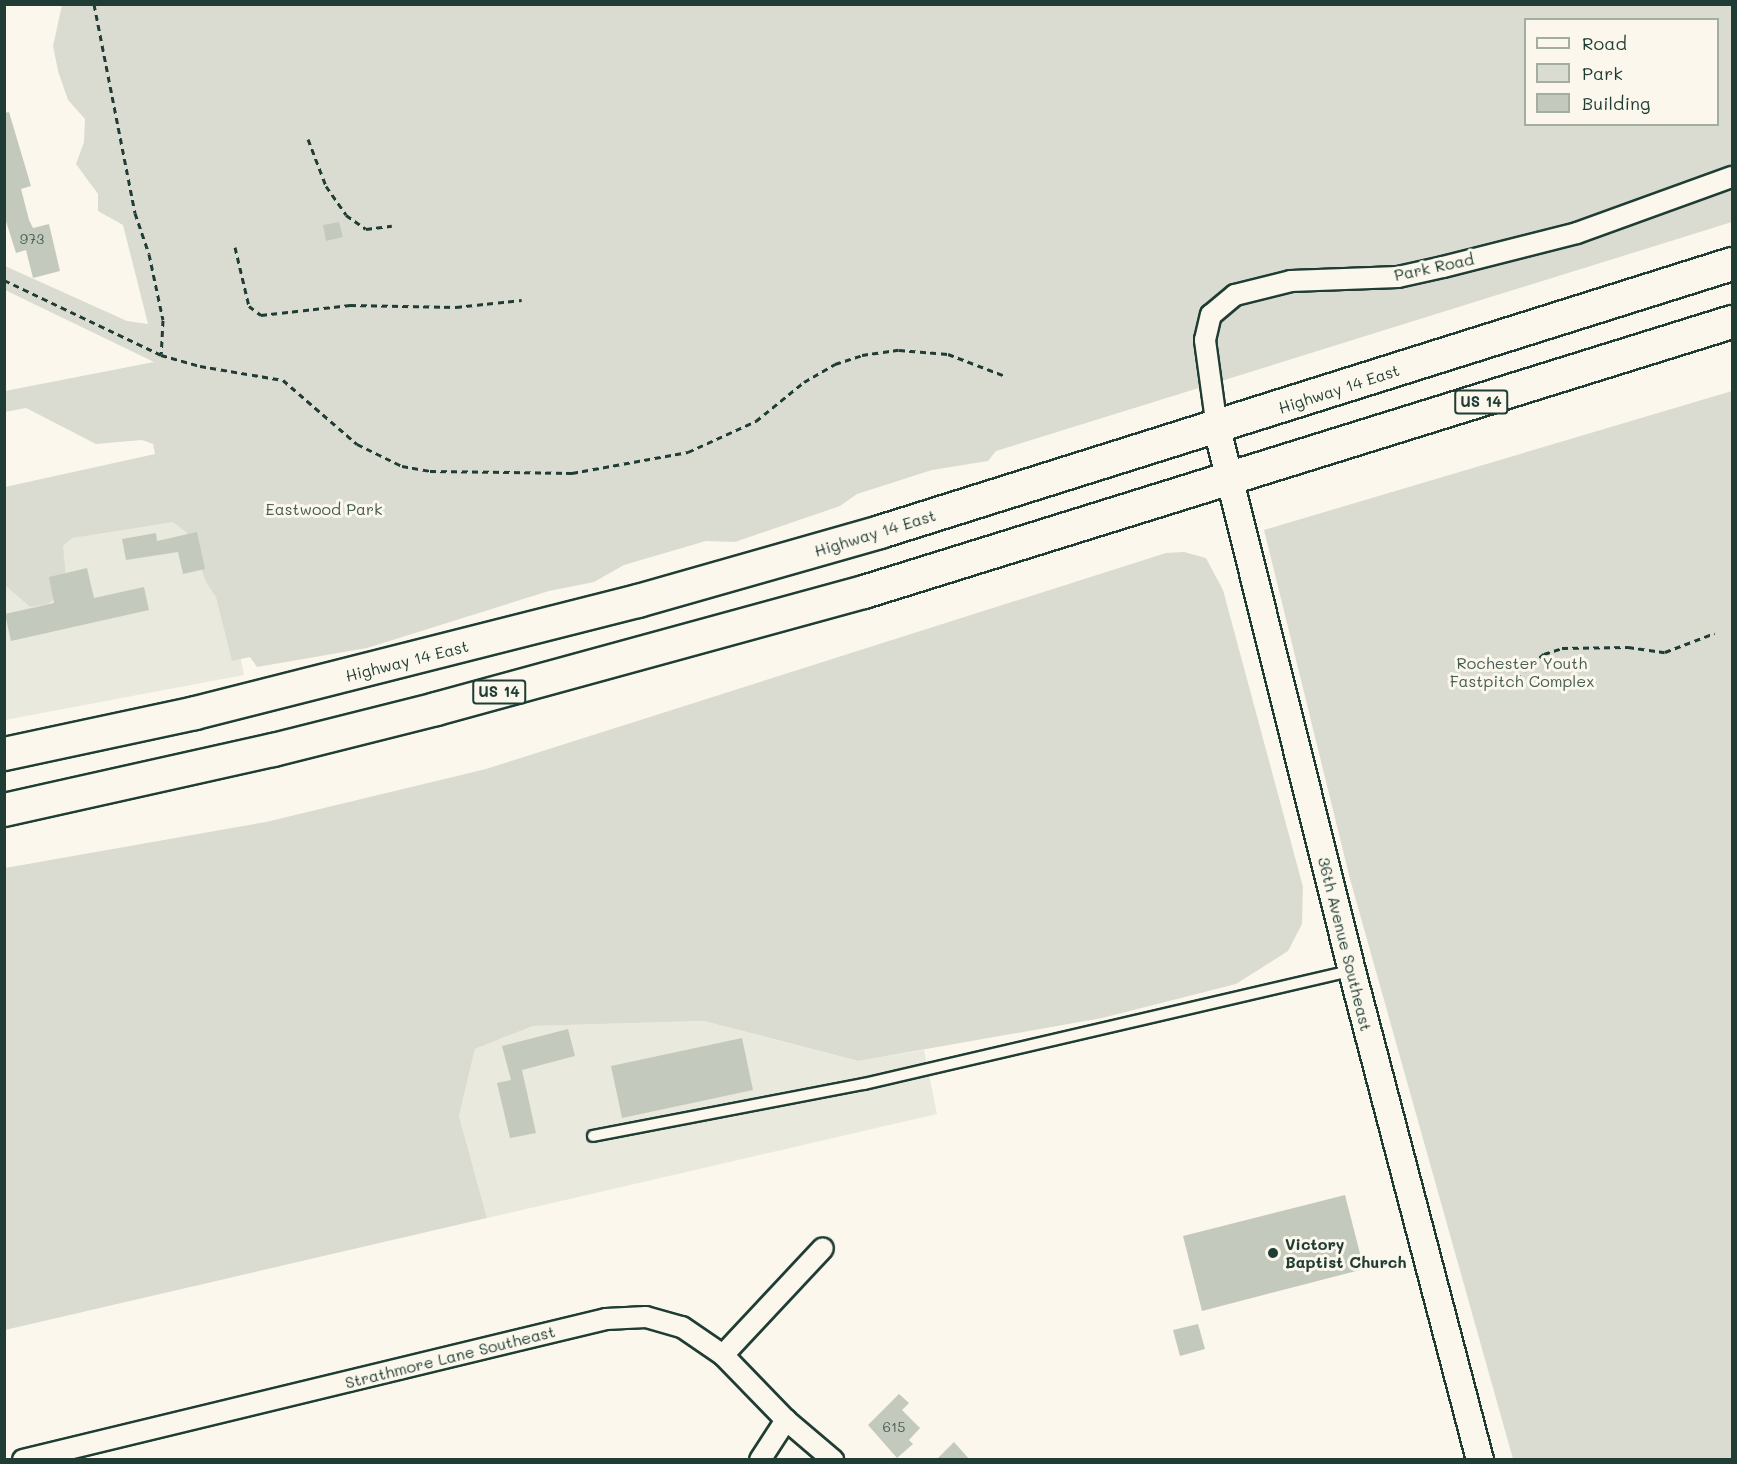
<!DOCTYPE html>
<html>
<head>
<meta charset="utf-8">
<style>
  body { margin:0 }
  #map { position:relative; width:1737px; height:1464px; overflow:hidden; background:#fbf7ec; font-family:Mali,sans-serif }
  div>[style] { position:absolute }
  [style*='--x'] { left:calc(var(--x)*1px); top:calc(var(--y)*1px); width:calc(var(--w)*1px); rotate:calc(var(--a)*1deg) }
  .built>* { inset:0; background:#eae9de }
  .green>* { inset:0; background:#dbdcd1 }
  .building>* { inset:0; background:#c4c9be }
  .path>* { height:3px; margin-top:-1.5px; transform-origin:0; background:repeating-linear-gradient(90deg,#1f3d34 0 6px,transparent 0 10.5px) }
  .roads { filter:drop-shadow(2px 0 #1f3d34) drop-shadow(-2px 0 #1f3d34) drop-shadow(0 2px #1f3d34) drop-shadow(0 -2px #1f3d34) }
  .service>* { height:10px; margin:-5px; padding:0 5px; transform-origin:5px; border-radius:5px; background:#fbf7ec }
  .minor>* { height:20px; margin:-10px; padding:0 10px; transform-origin:10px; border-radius:10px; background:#fbf7ec }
  .tertiary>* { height:26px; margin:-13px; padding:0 13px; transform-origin:13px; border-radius:13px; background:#fbf7ec }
  .primary>* { height:32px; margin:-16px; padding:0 16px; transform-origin:16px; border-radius:16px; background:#fbf7ec }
  .dots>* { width:16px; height:16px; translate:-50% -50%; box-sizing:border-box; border:3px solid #fbf7ec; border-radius:50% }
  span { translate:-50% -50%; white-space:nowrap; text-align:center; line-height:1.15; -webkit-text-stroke:6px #fbf7ec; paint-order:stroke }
  .number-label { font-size:14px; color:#486056 }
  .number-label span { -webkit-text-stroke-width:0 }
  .shield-label span { padding:2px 4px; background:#fbf7ec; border:2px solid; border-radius:4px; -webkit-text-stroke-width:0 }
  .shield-label { font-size:15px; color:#1f3d34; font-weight:700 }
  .street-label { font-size:16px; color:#1f3d34 }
  .park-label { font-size:16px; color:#455d53 }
  .poi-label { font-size:16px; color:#1f3d34; font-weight:700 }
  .left { translate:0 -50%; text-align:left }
  .frame { position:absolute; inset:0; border:6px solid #1f3d34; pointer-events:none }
  .legend { position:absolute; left:1524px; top:18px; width:195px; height:108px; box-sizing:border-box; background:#fbf7ec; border:2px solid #a3ada2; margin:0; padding:8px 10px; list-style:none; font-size:18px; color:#1f3d34 }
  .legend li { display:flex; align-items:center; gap:12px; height:30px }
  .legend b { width:30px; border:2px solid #a3ada2 }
</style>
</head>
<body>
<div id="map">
  <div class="built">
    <div style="clip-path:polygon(203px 479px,244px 675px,5px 720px,5px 522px)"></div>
    <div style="clip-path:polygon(704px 1021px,857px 1061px,924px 1050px,937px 1114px,487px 1218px,459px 1116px,475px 1049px,533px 1026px)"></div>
  </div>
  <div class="green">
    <div style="clip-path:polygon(evenodd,62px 5px,1732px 5px,1732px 222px,996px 451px,988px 461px,932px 470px,857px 494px,840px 506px,735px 542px,706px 541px,624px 565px,594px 582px,549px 591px,367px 648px,257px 667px,250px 657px,232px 661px,216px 597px,207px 584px,187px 533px,173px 522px,72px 538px,63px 546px,66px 578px,63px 592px,48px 604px,30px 607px,5px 585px,5px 487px,155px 454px,153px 444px,142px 440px,96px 444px,26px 408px,5px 412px,5px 391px,154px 362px,5px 290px,5px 266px,127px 321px,148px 324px,123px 225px,98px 211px,98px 194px,76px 164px,84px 142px,85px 119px,68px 100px,58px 71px,53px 46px,62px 5px,1526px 20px,1718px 20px,1718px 124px,1526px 124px,1526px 20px)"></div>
    <div style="clip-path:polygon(1732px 391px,1732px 1459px,1513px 1459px,1350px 879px,1264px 530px)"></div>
    <div style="clip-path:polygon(1184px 552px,1206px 558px,1223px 590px,1303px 887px,1302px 924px,1288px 951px,1236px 984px,1102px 1018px,858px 1061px,704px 1021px,533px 1026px,475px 1049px,459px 1116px,487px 1218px,5px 1330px,5px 868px,266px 822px,486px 769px,1166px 553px)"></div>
  </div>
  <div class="building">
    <div style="clip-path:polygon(9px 112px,31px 186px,21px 189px,29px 220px,33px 228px,49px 224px,60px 271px,33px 278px,26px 250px,16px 253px,4px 215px,4px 113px)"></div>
    <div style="clip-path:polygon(339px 222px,343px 237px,326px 241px,323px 225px)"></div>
    <div style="clip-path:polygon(197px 532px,205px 569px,183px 574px,178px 552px,126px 560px,122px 539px,156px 533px,157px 541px)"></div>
    <div style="clip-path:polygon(87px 568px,94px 598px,144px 587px,149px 610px,11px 641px,5px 614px,54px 603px,49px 577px)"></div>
    <div style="clip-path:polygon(568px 1029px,575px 1056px,522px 1070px,536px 1133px,510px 1138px,497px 1083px,511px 1080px,502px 1046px)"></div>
    <div style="clip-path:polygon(742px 1038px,753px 1090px,622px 1118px,611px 1066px)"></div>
    <div style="clip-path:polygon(1345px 1195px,1364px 1269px,1202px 1311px,1183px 1236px)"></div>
    <div style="clip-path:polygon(1198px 1324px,1205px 1349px,1180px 1356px,1173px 1330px)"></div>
    <div style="clip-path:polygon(899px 1394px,909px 1403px,902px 1410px,920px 1428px,909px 1440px,913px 1444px,897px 1458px,868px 1425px)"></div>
    <div style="clip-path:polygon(954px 1442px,970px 1460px,936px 1460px)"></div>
  </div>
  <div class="path">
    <div style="--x:94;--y:4;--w:213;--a:78.9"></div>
    <div style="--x:135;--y:213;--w:43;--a:71.1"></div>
    <div style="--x:149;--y:254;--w:67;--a:78"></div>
    <div style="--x:163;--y:320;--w:34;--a:93"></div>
    <div style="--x:308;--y:139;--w:50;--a:69"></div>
    <div style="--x:326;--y:186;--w:35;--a:55"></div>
    <div style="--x:346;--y:215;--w:24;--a:35"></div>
    <div style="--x:366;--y:229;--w:26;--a:-7"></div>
    <div style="--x:235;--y:247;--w:61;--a:76.7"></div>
    <div style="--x:249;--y:306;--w:15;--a:37"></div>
    <div style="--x:261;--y:315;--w:90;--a:-6.4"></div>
    <div style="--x:350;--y:305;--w:106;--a:1.1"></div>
    <div style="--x:456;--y:307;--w:66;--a:-6.1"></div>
    <div style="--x:4;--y:280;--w:174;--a:25.5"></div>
    <div style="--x:161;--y:355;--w:41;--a:15.8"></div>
    <div style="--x:200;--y:366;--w:84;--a:9.6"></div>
    <div style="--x:283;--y:380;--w:98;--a:40.9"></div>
    <div style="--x:357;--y:444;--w:50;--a:26.1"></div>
    <div style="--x:402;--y:466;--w:28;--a:10"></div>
    <div style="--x:430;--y:471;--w:142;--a:0.8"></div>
    <div style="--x:572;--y:473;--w:118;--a:-10.3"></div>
    <div style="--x:688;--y:452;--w:75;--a:-24.5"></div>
    <div style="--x:756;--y:421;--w:62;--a:-39.1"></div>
    <div style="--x:804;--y:382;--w:36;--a:-30"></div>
    <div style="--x:835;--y:364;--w:28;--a:-18"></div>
    <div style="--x:862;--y:355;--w:37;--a:-8"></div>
    <div style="--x:899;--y:350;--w:49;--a:4.7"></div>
    <div style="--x:948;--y:354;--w:61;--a:21.1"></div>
    <div style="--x:1504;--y:681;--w:12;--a:-14"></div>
    <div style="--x:1516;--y:678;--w:37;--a:-41"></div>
    <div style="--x:1544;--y:654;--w:19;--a:-18"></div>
    <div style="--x:1562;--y:648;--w:66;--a:-0.9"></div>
    <div style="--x:1628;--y:647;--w:37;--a:8"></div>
    <div style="--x:1665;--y:652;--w:53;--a:-20.8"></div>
  </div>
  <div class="roads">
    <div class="service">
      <div style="--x:593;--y:1136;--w:276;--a:-10.9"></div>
      <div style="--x:864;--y:1084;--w:500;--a:-13.1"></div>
    </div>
    <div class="minor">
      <div style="--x:1217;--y:428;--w:89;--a:-97.8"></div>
      <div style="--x:1205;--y:340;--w:26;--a:-77"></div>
      <div style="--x:1211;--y:315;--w:31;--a:-40"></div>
      <div style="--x:1235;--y:295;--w:58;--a:-14"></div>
      <div style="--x:1291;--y:281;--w:107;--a:-2.1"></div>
      <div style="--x:1398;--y:277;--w:46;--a:-12.5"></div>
      <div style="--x:1443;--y:267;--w:138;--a:-14.2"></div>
      <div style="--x:1577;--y:233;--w:165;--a:-19.9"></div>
      <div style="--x:723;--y:1355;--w:146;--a:-46.9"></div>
      <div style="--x:23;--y:1460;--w:600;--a:-13.6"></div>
      <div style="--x:606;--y:1319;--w:40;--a:-2.9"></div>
      <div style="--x:646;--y:1317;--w:37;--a:16"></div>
      <div style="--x:682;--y:1327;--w:50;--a:34.3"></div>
      <div style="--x:723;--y:1355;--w:91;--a:45.9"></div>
      <div style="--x:786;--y:1420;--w:62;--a:40.4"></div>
      <div style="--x:760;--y:1460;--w:48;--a:-57"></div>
    </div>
    <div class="tertiary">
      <div style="--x:1217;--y:428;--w:560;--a:76.04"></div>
      <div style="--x:1352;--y:971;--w:505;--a:75.33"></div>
    </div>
    <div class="primary">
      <div style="--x:4;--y:754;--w:195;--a:-12.1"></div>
      <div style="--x:195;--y:713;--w:457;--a:-14.2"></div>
      <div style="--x:638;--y:601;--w:252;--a:-15.9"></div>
      <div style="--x:880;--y:532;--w:893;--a:-17.46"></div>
      <div style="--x:4;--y:810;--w:276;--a:-12.6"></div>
      <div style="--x:273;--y:750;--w:168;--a:-14.1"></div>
      <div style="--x:436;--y:709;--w:444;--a:-15.3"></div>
      <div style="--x:864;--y:592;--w:909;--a:-17.28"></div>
    </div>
  </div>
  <div class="dots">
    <div style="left:1273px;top:1253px;background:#1f3d34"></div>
  </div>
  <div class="number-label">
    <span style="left:32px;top:239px">973</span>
    <span style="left:894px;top:1427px">615</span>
  </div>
  <div class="shield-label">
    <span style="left:1481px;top:402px">US 14</span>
    <span style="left:499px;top:692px">US 14</span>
  </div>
  <div class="street-label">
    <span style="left:1434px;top:267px;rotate:-12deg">Park Road</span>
    <span style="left:1339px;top:389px;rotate:-18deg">Highway 14 East</span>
    <span style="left:875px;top:533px;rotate:-17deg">Highway 14 East</span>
    <span style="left:407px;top:661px;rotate:-14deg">Highway 14 East</span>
    <span style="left:1345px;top:944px;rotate:76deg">36th Avenue Southeast</span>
    <span style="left:450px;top:1357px;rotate:-14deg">Strathmore Lane Southeast</span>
  </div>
  <div class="park-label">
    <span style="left:324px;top:509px">Eastwood Park</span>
    <span style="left:1522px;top:672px">Rochester Youth<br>Fastpitch Complex</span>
  </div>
  <div class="poi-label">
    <span class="left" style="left:1285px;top:1253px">Victory<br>Baptist Church</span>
  </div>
  <div class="frame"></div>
  <ul class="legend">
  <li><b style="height:8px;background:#fbf7ec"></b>Road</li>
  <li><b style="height:16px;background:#dbdcd1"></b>Park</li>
  <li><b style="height:16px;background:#c4c9be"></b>Building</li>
  </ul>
</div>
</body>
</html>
